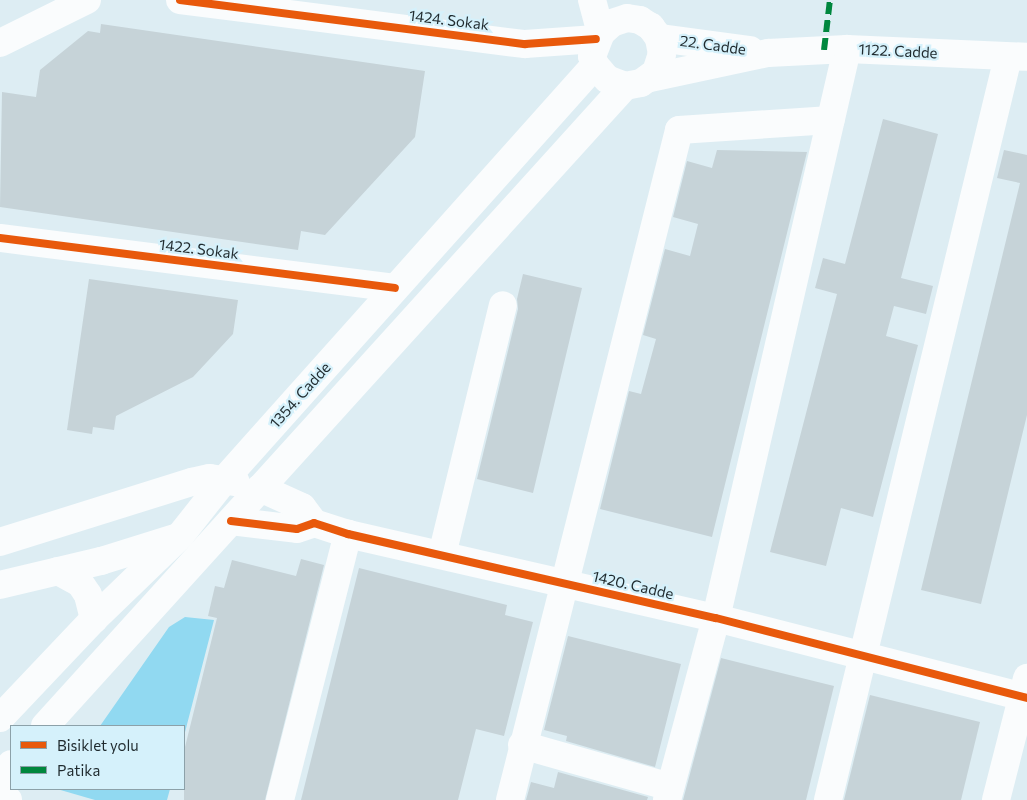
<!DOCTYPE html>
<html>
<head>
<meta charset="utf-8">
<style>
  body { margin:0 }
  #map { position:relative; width:1027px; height:800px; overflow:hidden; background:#ddedf3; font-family:Commissioner,sans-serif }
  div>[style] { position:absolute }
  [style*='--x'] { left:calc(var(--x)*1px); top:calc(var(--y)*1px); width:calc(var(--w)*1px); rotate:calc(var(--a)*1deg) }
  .forest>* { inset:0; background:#91d9f1 }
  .building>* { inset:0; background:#c6d3d8 }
  .minor>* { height:28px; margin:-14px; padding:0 14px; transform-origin:14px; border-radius:14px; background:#fafcfd }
  .major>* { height:28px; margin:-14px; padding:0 14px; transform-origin:14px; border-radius:14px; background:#fafcfd }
  .quiet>* { height:6px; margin-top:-3px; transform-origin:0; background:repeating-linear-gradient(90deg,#00873e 0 12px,transparent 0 18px) }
  .cycleway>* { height:8px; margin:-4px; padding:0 4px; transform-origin:4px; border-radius:4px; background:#e8590c }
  span { translate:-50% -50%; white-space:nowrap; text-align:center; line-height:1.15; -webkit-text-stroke:4.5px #d5f1fb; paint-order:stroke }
  .street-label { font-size:15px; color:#1f2a2e }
  .legend { position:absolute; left:10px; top:725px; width:175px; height:65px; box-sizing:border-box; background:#d5f1fb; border:1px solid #8ca1a9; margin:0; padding:6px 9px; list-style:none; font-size:15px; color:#1f2a2e }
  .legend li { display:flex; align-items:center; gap:10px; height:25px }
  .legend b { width:25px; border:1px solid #8ca1a9 }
</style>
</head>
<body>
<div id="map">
  <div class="forest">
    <div style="clip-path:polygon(185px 617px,214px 620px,184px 736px,184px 726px,100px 726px,169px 627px)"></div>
    <div style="clip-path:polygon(57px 789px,170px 789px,167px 800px,95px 800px)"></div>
  </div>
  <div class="building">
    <div style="clip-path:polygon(101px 24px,425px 71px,415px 137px,325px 235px,301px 231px,298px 250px,0 207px,2px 92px,36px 97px,40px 70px,88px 31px,100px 33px)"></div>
    <div style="clip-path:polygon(883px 119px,938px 134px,901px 278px,933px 286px,926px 314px,894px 306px,886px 336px,918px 345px,873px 517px,841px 508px,826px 566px,770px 552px,837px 294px,815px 288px,823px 258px,845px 264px)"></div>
    <div style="clip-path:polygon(717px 150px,807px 152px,712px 537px,600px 509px,629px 391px,641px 394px,656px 339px,643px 335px,665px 249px,690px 256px,698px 224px,673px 217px,687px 161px,712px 168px)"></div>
    <div style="clip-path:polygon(1004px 150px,1027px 155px,1027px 415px,981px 604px,921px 590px,1020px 183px,997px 178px)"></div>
    <div style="clip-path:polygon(523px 274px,582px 288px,533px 493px,477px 479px,518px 309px,517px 299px)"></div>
    <div style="clip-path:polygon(89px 279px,238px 300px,233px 334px,193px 377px,116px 416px,114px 430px,93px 427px,92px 434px,67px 430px)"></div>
    <div style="clip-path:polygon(301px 559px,324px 565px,265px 800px,184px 800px,184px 751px,217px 618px,208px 616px,215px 586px,224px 588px,232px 560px,296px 576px)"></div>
    <div style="clip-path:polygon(359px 568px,507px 605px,505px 615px,533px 622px,504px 736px,476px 729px,458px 800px,301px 800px)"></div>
    <div style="clip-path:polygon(568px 636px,681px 664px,655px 767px,566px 741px,567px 736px,544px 730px)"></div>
    <div style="clip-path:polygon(721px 658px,834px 686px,806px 800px,683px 800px)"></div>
    <div style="clip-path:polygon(870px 695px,980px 722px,961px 800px,844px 800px)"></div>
    <div style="clip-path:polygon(558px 772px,648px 797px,647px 800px,526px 800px,531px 782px,554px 788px)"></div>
  </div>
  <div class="minor">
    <div style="--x:180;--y:0;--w:348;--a:7.3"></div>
    <div style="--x:525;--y:44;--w:71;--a:-4"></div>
    <div style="--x:0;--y:43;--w:97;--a:-26.3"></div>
    <div style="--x:0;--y:238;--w:398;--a:7.2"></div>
    <div style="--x:260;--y:488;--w:46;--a:24.3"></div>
    <div style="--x:302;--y:507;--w:20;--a:53"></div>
    <div style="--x:231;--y:521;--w:66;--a:6.9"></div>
    <div style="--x:297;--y:529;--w:18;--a:-19"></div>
    <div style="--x:314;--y:523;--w:36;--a:18"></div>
    <div style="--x:348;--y:534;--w:377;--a:12.9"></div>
    <div style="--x:716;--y:618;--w:321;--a:14.4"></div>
    <div style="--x:442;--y:555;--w:257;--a:-76.3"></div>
    <div style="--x:522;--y:745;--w:154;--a:15.8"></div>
    <div style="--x:0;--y:791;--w:12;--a:48"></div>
    <div style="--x:280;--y:800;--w:275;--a:-75.7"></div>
    <div style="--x:510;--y:800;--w:691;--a:-75.84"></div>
    <div style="--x:679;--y:130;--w:152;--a:-3.8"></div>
    <div style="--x:667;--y:800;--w:188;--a:-74.9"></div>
    <div style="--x:716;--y:618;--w:584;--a:-77.03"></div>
    <div style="--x:828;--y:800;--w:764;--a:-76.38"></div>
    <div style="--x:996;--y:800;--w:126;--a:-75.7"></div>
  </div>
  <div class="major">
    <div style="--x:592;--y:0;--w:34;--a:75"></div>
    <div style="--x:659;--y:38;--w:92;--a:7.5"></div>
    <div style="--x:650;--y:78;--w:121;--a:-12"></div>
    <div style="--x:768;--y:53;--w:79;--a:-2.9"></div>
    <div style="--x:847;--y:49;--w:180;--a:2.5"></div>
    <div style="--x:0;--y:542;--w:201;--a:-17.4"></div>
    <div style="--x:192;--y:482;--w:18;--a:-13"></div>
    <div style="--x:210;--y:478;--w:26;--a:9"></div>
    <div style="--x:58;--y:571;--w:25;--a:29"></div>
    <div style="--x:80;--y:583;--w:14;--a:56"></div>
    <div style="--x:88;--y:595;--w:25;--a:76"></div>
    <div style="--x:0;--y:585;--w:104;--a:-13.4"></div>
    <div style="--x:101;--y:561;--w:77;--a:-17.3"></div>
    <div style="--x:0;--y:718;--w:137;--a:-46.5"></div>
    <div style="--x:94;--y:619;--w:120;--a:-44"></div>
    <div style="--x:180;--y:536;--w:73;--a:-51.7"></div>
    <div style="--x:225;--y:479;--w:555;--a:-48.21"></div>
    <div style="--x:45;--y:726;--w:864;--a:-47.82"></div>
    <div style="--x:625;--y:86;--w:16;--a:-11"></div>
    <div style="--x:641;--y:83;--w:19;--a:-36"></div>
    <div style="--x:656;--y:72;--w:19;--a:-72"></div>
    <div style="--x:662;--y:54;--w:16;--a:-101"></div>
    <div style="--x:659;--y:38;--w:14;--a:-126"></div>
    <div style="--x:651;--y:27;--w:13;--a:-148"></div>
    <div style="--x:640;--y:20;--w:13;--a:-171"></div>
    <div style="--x:627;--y:18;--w:16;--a:162"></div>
    <div style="--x:612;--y:23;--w:15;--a:138"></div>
    <div style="--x:601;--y:33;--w:25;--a:111"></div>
    <div style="--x:592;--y:56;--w:9;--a:72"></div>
    <div style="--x:595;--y:65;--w:18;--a:49"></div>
    <div style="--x:607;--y:79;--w:19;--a:21"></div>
    <div style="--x:0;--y:776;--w:16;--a:-47"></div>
  </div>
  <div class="quiet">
    <div style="--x:824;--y:50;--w:50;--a:-83.2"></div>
  </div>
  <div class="cycleway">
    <div style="--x:180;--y:0;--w:348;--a:7.3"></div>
    <div style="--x:525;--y:44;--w:71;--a:-4"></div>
    <div style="--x:0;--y:238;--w:398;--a:7.2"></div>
    <div style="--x:231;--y:521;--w:66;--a:6.9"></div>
    <div style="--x:297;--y:529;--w:18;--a:-19"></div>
    <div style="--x:314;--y:523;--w:36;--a:18"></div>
    <div style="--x:348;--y:534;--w:377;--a:12.9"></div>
    <div style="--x:716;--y:618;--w:321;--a:14.4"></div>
  </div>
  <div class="street-label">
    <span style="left:449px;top:20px;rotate:7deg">1424. Sokak</span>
    <span style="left:713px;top:45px;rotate:8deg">22. Cadde</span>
    <span style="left:898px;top:51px;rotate:3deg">1122. Cadde</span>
    <span style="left:199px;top:249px;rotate:7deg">1422. Sokak</span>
    <span style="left:300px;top:395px;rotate:-48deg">1354. Cadde</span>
    <span style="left:633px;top:585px;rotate:13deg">1420. Cadde</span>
  </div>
  <ul class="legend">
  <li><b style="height:6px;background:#e8590c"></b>Bisiklet yolu</li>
  <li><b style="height:6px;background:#00873e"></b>Patika</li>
  </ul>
</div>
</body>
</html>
